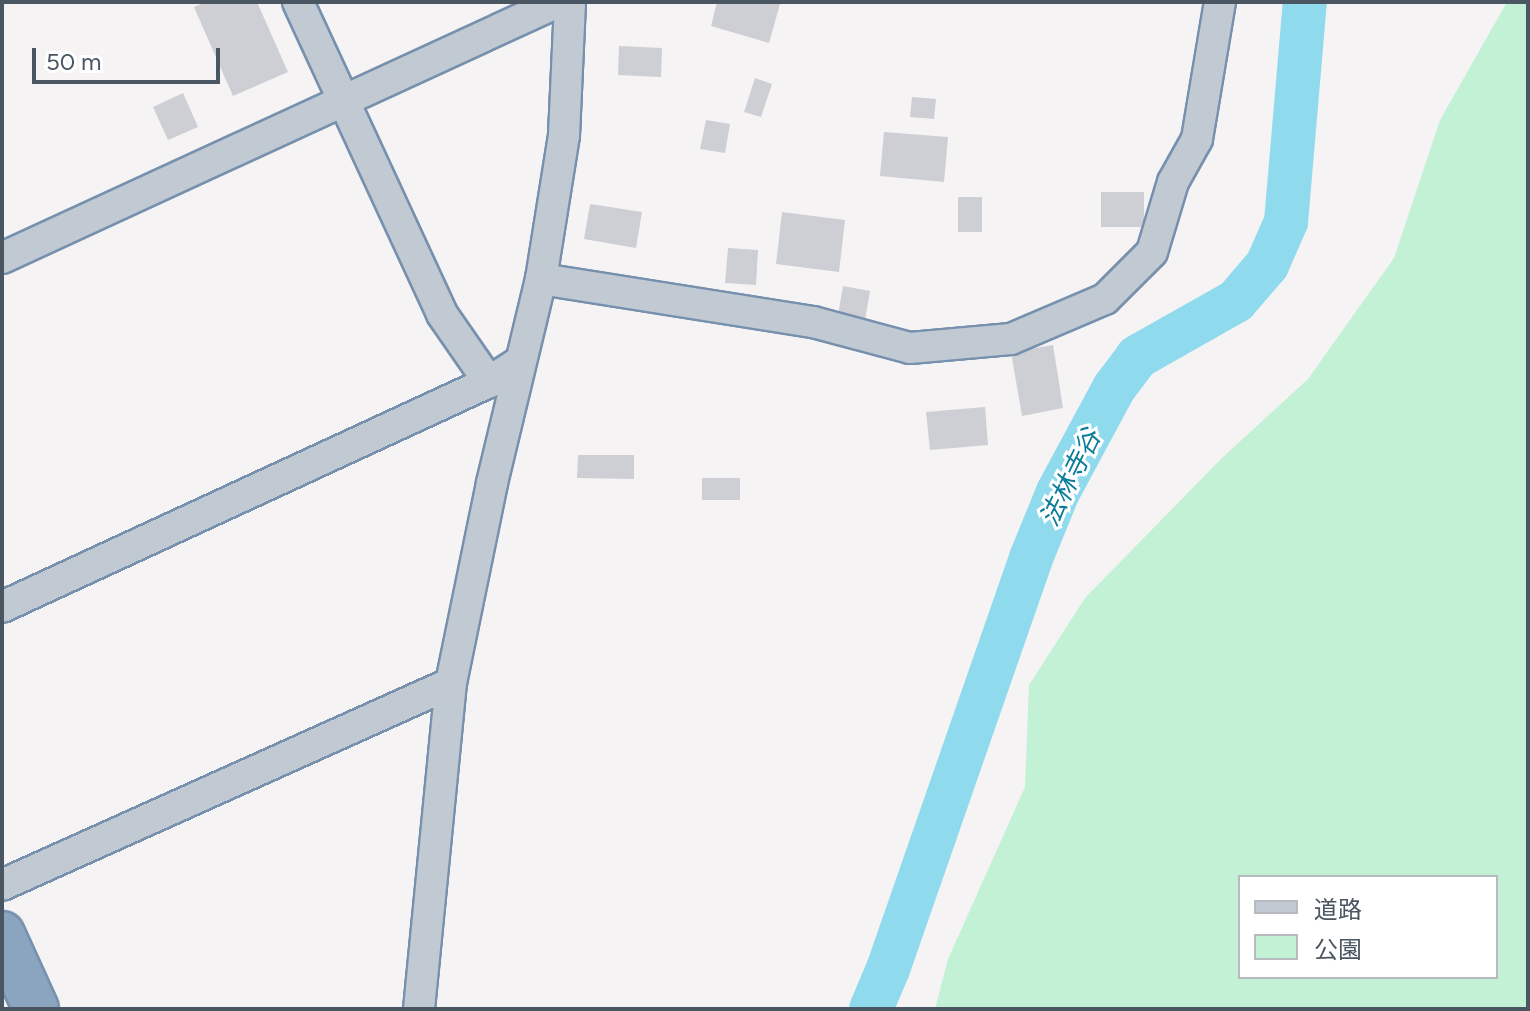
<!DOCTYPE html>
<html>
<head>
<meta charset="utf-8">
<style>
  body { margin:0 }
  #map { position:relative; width:1530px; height:1011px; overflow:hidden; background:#f5f3f3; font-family:Figtree,"Noto Sans JP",sans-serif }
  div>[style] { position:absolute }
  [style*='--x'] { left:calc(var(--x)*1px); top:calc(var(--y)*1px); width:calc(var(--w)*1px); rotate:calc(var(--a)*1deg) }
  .green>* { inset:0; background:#c3f1d5 }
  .river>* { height:44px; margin:-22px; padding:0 22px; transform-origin:22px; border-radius:22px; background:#90daee }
  .building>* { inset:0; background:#cdcfd5 }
  .roads { filter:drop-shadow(2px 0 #7690ad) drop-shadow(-2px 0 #7690ad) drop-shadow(0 2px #7690ad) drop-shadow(0 -2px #7690ad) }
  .street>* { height:30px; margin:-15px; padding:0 15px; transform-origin:15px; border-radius:15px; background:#c1cad2 }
  .highway>* { height:44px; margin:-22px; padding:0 22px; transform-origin:22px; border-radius:22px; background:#8ba5c1 }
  span { translate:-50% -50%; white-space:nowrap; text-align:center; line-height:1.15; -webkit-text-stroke:6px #fff; paint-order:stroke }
  .water-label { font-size:26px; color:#0c7c9b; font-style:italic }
  .frame { position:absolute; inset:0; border:4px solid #4a5661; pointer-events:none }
  .legend { position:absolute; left:1238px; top:875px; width:260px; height:104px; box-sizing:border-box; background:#fff; border:2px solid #b7bbc0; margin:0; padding:10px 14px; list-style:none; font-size:24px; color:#4a5661 }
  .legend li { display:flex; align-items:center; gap:16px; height:40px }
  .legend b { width:40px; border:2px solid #b7bbc0 }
  .scale { position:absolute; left:32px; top:48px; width:188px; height:36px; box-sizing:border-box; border:4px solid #4a5661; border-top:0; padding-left:10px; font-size:24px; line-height:28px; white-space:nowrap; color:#4a5661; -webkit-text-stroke:6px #fff; paint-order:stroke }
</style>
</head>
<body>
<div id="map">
  <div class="green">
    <div style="clip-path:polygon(evenodd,1507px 2px,1528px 2px,1528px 1009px,935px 1009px,948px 959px,1025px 787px,1029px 685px,1085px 598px,1221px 459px,1308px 379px,1394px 258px,1440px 120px,1507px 2px,1240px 877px,1496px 877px,1496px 977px,1240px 977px,1240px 877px)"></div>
  </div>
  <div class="river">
    <div style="--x:871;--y:1009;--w:43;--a:-67"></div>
    <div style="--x:888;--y:969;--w:435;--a:-70.8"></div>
    <div style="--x:1031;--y:558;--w:71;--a:-67.8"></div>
    <div style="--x:1058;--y:492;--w:118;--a:-61.7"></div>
    <div style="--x:1114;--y:388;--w:39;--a:-53"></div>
    <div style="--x:1137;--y:357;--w:114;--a:-29.5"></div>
    <div style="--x:1236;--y:301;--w:48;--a:-49.3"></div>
    <div style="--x:1267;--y:265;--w:47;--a:-66.2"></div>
    <div style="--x:1286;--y:222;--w:221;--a:-85.1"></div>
  </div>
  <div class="building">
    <div style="clip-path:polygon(206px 2px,257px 2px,288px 72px,233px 96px,194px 7px)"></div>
    <div style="clip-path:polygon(717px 2px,780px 4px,769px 43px,711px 26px)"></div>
    <div style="clip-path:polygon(619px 46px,662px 48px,661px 77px,618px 75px)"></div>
    <div style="clip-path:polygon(755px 78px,772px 84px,761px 117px,744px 112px)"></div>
    <div style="clip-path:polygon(183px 93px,198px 127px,168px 140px,153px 107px)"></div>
    <div style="clip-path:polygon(912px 97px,936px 99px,934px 119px,910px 117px)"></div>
    <div style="clip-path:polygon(706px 120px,730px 124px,725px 153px,700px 149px)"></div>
    <div style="clip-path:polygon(884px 132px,948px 137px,944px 182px,880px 176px)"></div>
    <div style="clip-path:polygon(1101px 192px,1144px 192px,1144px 227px,1101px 227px)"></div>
    <div style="clip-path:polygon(958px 197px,982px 197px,982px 232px,958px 232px)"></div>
    <div style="clip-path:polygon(590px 204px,642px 212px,636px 248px,584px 239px)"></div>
    <div style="clip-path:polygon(782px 212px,845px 220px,839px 272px,776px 264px)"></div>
    <div style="clip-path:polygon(728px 248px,758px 250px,756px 285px,725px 283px)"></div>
    <div style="clip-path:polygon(843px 286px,870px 291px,863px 332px,836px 327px)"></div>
    <div style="clip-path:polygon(1053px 345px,1063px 408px,1022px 416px,1011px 352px)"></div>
    <div style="clip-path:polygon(985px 407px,988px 445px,930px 450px,926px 412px)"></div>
    <div style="clip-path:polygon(578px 455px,634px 455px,634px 479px,577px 478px)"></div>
    <div style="clip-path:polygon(702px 478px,740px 478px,740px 500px,702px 500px)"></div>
  </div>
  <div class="roads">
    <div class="street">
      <div style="--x:298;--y:2;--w:344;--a:65.2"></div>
      <div style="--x:442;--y:314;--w:83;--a:55.3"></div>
      <div style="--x:2;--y:258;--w:612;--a:-24.72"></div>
      <div style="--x:541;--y:279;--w:275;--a:9"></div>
      <div style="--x:813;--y:322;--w:100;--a:15"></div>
      <div style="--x:910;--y:348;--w:101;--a:-5.1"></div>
      <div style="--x:1011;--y:339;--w:102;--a:-23.1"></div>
      <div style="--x:1105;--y:299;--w:66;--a:-45"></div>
      <div style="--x:1152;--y:252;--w:73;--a:-73.3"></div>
      <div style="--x:1173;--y:182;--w:49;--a:-60.8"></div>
      <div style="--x:1197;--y:139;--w:139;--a:-80.5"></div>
      <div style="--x:2;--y:607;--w:536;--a:-24.8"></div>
      <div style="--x:489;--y:382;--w:37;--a:-33"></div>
      <div style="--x:2;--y:885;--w:492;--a:-24.2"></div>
      <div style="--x:419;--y:1009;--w:328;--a:-84.4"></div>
      <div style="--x:451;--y:683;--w:204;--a:-78.4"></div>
      <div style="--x:492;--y:483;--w:210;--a:-76.5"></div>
      <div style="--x:541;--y:279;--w:146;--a:-80.9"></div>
      <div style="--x:564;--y:135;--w:133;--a:-87.4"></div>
    </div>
    <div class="highway">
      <div style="--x:2;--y:934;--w:82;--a:65.6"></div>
    </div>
  </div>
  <div class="water-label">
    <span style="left:1071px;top:478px;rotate:-64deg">法林寺谷</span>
  </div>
  <div class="frame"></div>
  <ul class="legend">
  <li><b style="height:10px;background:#c1cad2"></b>道路</li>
  <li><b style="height:22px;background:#c3f1d5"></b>公園</li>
  </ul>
  <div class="scale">50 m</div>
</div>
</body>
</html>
